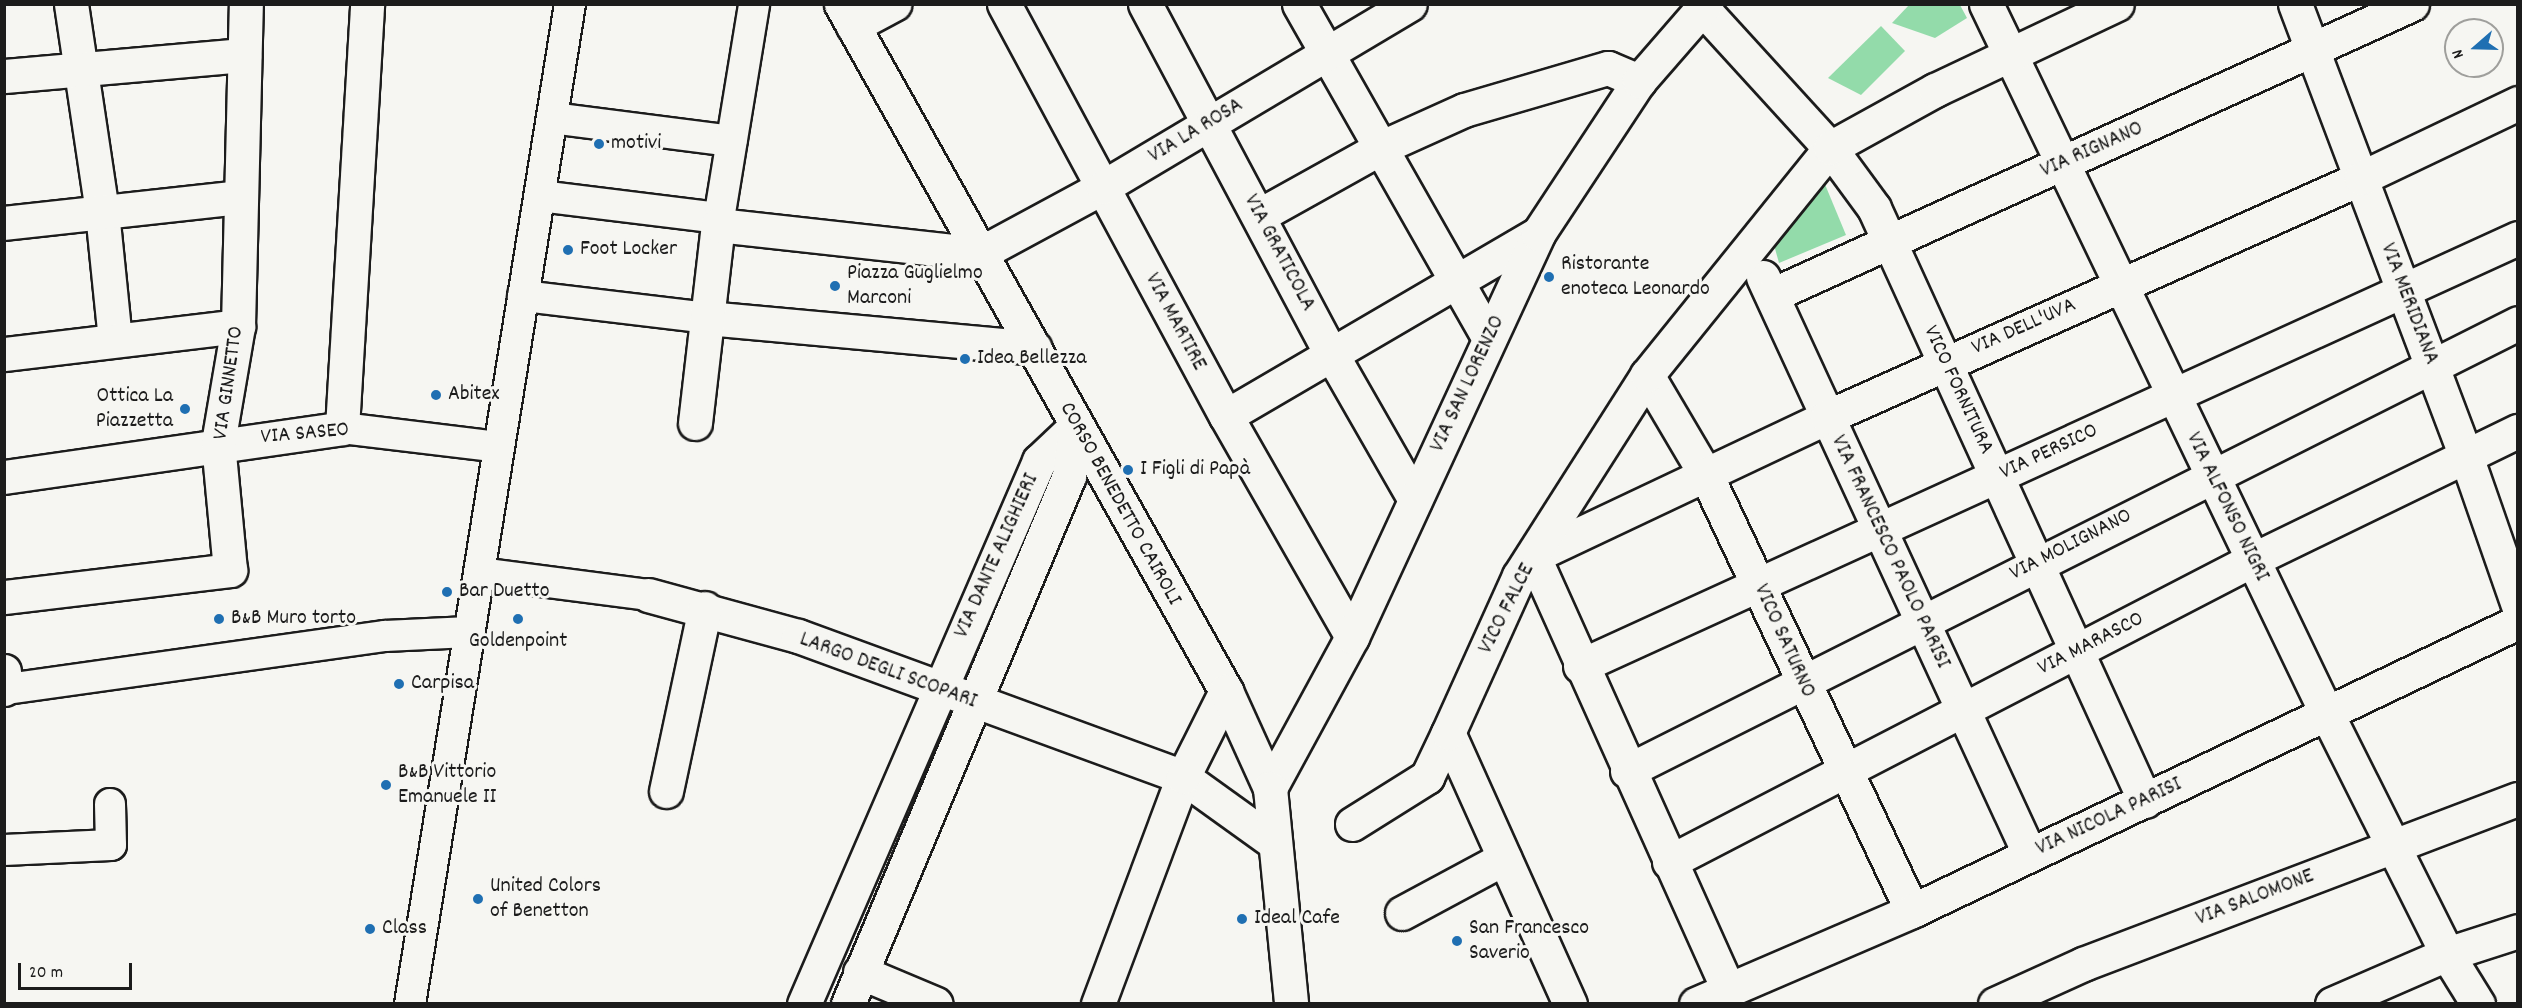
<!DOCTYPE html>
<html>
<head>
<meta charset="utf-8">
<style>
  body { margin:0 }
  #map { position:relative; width:2522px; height:1008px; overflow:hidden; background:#f6f6f2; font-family:Dekko,sans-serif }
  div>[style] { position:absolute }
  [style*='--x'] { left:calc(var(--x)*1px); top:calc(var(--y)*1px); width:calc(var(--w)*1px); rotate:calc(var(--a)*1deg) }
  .green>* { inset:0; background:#93dbaa }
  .roads { filter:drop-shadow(2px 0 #1c1c1c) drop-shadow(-2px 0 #1c1c1c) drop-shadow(0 2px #1c1c1c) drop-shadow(0 -2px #1c1c1c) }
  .pedestrian>* { height:30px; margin:-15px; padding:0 15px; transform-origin:15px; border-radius:15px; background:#f6f6f2 }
  .minor>* { height:33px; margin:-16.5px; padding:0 16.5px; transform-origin:16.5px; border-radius:16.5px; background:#f6f6f2 }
  .tertiary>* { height:33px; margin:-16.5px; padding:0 16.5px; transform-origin:16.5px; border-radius:16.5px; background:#f6f6f2 }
  .dots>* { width:16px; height:16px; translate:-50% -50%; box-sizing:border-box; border:3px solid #f6f6f2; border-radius:50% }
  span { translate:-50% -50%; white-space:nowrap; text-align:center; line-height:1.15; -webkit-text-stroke:6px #f6f6f2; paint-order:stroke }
  .street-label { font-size:22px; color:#1c1c1c }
  .poi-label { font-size:22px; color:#1c1c1c }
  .left { translate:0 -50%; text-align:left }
  .right { translate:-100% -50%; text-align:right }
  .frame { position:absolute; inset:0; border:6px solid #1c1c1c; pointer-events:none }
  .north { position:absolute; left:2444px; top:18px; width:60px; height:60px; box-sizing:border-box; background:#f6f6f2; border:2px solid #9f9f9c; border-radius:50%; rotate:250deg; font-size:16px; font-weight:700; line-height:24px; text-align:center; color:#1c1c1c }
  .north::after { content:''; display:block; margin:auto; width:21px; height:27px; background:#1f6fb2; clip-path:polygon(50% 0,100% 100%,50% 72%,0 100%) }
  .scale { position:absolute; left:18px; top:963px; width:114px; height:27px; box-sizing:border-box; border:3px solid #1c1c1c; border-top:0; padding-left:8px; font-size:18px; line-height:21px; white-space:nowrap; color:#1c1c1c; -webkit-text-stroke:4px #f6f6f2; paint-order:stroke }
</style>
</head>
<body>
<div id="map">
  <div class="green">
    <div style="clip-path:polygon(1909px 5px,1960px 5px,1967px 18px,1935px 38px,1892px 23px)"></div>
    <div style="clip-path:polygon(1881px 26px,1905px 51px,1861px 95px,1828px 78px)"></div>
    <div style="clip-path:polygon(1824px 182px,1846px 235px,1779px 263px,1774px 245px)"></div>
  </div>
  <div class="roads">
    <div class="pedestrian">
      <div style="--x:552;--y:118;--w:181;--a:7.3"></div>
      <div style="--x:540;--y:196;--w:181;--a:7"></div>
      <div style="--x:718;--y:225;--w:224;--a:-80.7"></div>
      <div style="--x:523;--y:296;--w:185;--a:6.8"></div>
      <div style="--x:342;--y:428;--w:158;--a:6.9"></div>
      <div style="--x:479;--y:573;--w:170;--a:7.4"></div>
      <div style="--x:7;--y:689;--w:382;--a:-8"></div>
      <div style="--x:385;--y:636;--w:84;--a:-2.7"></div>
      <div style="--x:4;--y:850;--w:107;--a:-2.7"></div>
      <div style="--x:111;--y:845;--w:41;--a:-91.4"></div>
      <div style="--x:410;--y:1004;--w:1013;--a:-80.91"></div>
    </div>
    <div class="minor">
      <div style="--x:71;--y:4;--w:210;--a:81.5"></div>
      <div style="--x:102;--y:212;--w:128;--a:84.2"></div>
      <div style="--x:1004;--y:4;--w:468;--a:61.7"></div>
      <div style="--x:1226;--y:416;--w:254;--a:60.3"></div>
      <div style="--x:1145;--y:4;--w:398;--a:62"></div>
      <div style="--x:1332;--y:355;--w:167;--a:60.2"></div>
      <div style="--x:1299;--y:4;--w:384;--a:60.4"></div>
      <div style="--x:1986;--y:4;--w:788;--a:64.35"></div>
      <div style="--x:2327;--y:714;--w:268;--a:63.4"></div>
      <div style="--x:2447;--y:954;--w:59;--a:58.2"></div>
      <div style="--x:2295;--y:4;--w:483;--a:69.3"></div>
      <div style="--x:2466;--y:456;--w:158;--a:70.8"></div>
      <div style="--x:1703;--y:9;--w:188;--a:47.6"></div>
      <div style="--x:1830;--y:148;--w:74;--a:53.7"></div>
      <div style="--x:1874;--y:208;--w:652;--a:65.44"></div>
      <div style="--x:853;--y:26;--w:47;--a:-28.2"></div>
      <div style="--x:4;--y:76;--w:241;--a:-5"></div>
      <div style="--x:1260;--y:215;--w:140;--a:-29.1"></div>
      <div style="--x:1382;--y:147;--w:90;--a:-24.3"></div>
      <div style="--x:1464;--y:110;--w:150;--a:-16.3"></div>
      <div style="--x:1608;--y:68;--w:34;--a:23"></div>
      <div style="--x:4;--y:223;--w:238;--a:-6.3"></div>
      <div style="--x:1763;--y:277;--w:634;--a:65.21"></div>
      <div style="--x:1772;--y:295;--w:703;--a:-24.45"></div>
      <div style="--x:707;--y:318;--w:329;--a:5.2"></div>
      <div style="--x:4;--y:354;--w:236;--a:-6.8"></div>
      <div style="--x:1647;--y:375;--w:118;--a:59.5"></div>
      <div style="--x:1707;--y:477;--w:480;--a:64.7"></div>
      <div style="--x:1226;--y:416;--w:361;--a:-30.3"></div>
      <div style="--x:695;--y:423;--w:199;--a:-83.4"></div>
      <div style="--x:718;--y:225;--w:263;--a:6.3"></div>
      <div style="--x:979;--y:254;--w:141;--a:-28.4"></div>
      <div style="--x:1103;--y:187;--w:357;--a:-30.8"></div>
      <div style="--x:4;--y:477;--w:342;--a:-8.2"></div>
      <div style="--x:342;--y:428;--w:425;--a:-86.6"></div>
      <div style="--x:648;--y:595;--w:156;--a:15.3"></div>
      <div style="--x:798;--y:636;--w:410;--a:20.1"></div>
      <div style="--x:1183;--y:777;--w:110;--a:35.7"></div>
      <div style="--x:4;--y:597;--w:228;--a:-6.8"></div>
      <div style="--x:230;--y:570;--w:128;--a:-95.4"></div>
      <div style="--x:218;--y:443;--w:119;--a:-80.3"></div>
      <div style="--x:238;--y:326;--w:322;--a:-88.6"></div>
      <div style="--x:1580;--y:666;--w:1031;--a:-24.53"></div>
      <div style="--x:4;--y:671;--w:18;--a:90"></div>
      <div style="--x:1627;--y:771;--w:997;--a:-26.69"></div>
      <div style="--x:1270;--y:788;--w:172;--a:-61.5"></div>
      <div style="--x:1352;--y:637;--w:444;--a:-65.2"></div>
      <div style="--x:1538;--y:234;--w:183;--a:-56.6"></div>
      <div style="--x:1639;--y:81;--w:102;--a:-49"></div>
      <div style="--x:666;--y:791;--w:187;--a:-78"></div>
      <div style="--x:1352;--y:824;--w:89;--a:-32.1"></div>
      <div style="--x:1427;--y:777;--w:49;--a:-64.5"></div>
      <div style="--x:1669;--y:862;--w:657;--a:-27.38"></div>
      <div style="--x:2252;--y:560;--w:296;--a:-25.9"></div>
      <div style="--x:1402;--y:913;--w:116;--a:-28.3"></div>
      <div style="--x:860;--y:972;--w:82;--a:22.8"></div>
      <div style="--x:1728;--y:989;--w:475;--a:-114.2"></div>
      <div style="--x:1533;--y:556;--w:325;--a:-25.3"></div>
      <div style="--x:1827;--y:417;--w:585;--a:-24.11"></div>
      <div style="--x:2361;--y:178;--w:174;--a:-25.5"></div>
      <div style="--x:804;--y:1004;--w:592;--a:-66.6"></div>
      <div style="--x:1039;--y:461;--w:50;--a:-43.4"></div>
      <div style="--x:848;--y:1004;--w:572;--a:-67.29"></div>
      <div style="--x:1069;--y:476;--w:49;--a:-83"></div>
      <div style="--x:1098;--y:1004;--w:242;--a:-69.5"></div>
      <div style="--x:1183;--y:777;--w:96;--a:-63.4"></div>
      <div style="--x:1570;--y:1004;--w:297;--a:-114.2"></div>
      <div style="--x:1448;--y:733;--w:172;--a:-65.7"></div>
      <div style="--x:1519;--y:576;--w:238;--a:-57.5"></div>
      <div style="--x:1647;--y:375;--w:292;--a:-51.1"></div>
      <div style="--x:1830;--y:148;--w:120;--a:-28.9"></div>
      <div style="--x:1935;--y:90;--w:201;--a:-25.3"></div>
      <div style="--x:1696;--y:1004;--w:235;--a:-23.3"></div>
      <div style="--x:1912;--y:911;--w:671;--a:-25.5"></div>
      <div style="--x:1995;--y:1004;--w:97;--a:-24.4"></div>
      <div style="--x:2083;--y:964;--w:465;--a:-20.8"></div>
      <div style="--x:2332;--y:1004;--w:125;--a:-23.5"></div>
      <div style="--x:2447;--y:954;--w:75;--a:-17.9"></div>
    </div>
    <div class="tertiary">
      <div style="--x:841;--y:4;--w:788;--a:60.73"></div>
      <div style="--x:1226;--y:691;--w:107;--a:65.6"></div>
      <div style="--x:1270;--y:788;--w:217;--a:84.4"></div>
    </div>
  </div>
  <div class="dots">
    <div style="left:599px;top:144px;background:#1f6fb2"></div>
    <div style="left:568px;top:250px;background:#1f6fb2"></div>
    <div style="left:1549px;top:277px;background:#1f6fb2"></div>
    <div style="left:835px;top:286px;background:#1f6fb2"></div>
    <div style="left:965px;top:359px;background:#1f6fb2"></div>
    <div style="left:436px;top:395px;background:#1f6fb2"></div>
    <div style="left:185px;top:409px;background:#1f6fb2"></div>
    <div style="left:1128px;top:470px;background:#1f6fb2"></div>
    <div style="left:447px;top:592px;background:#1f6fb2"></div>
    <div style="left:219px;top:619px;background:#1f6fb2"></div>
    <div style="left:518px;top:619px;background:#1f6fb2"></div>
    <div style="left:399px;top:684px;background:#1f6fb2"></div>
    <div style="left:386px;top:785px;background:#1f6fb2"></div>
    <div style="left:478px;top:899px;background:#1f6fb2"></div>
    <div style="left:1242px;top:919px;background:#1f6fb2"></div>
    <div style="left:370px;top:929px;background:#1f6fb2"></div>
    <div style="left:1457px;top:941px;background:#1f6fb2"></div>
  </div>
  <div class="street-label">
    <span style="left:1196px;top:131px;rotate:-31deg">VIA LA ROSA</span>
    <span style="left:2092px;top:150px;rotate:-24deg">VIA RIGNANO</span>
    <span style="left:1279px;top:253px;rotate:62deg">VIA GRATICOLA</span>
    <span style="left:2409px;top:304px;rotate:69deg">VIA MERIDIANA</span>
    <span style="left:1175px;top:322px;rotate:62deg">VIA MARTIRE</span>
    <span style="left:2024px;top:327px;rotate:-24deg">VIA DELL'UVA</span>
    <span style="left:229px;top:383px;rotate:-82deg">VIA GINNETTO</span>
    <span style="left:1468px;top:384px;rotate:-65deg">VIA SAN LORENZO</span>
    <span style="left:1958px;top:390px;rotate:65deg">VICO FORNITURA</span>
    <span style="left:305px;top:434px;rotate:-5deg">VIA SASEO</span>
    <span style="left:2049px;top:452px;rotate:-25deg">VIA PERSICO</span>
    <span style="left:1120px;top:504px;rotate:61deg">CORSO BENEDETTO CAIROLI</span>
    <span style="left:2227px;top:507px;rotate:64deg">VIA ALFONSO NIGRI</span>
    <span style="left:2071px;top:545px;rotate:-27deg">VIA MOLIGNANO</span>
    <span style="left:1890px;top:552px;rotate:65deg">VIA FRANCESCO PAOLO PARISI</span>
    <span style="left:997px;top:556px;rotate:-66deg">VIA DANTE ALIGHIERI</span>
    <span style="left:1507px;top:609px;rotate:-63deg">VICO FALCE</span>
    <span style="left:1784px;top:641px;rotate:66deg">VICO SATURNO</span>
    <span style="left:2091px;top:644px;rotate:-27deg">VIA MARASCO</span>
    <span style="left:888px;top:671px;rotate:20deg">LARGO DEGLI SCOPARI</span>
    <span style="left:2109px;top:817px;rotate:-25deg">VIA NICOLA PARISI</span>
    <span style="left:2255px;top:898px;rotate:-21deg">VIA SALOMONE</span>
  </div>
  <div class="poi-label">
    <span class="left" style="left:611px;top:144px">motivi</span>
    <span class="left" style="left:580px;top:250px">Foot Locker</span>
    <span class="left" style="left:1561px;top:277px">Ristorante<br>enoteca Leonardo</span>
    <span class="left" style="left:847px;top:286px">Piazza Guglielmo<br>Marconi</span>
    <span class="left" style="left:977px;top:359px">Idea Bellezza</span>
    <span class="left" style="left:448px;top:395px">Abitex</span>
    <span class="right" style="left:173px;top:409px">Ottica La<br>Piazzetta</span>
    <span class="left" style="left:1140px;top:470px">I Figli di Papà</span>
    <span class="left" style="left:459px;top:592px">Bar Duetto</span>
    <span class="left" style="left:231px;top:619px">B&amp;B Muro torto</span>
    <span style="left:518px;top:642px">Goldenpoint</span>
    <span class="left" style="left:411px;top:684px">Carpisa</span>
    <span class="left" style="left:398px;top:785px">B&amp;B Vittorio<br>Emanuele II</span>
    <span class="left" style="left:490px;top:899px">United Colors<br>of Benetton</span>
    <span class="left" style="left:1254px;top:919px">Ideal Cafe</span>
    <span class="left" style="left:1469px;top:941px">San Francesco<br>Saverio</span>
    <span class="left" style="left:382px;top:929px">Class</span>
  </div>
  <div class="frame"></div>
  <div class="north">N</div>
  <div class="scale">20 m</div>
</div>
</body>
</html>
